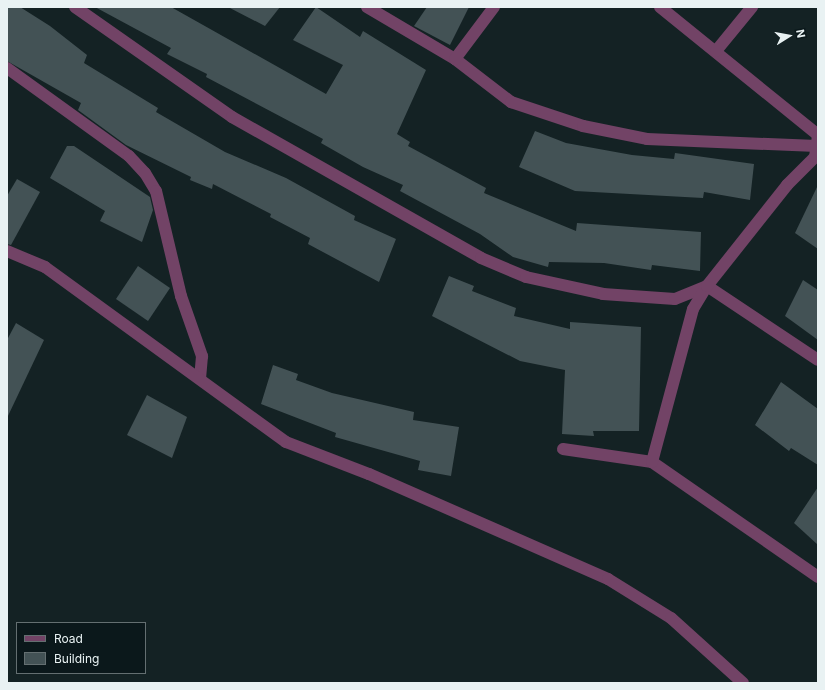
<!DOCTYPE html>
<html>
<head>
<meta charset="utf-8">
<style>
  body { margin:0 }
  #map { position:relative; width:825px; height:690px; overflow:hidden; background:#142224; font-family:Inter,sans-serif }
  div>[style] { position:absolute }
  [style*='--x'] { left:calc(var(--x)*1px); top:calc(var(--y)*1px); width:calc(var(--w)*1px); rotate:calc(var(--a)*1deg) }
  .building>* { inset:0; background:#435255 }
  .street>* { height:12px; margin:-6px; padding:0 6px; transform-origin:6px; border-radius:6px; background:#724366 }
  span { translate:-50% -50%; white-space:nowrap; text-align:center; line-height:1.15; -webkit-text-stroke:3px #0b181b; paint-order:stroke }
  .frame { position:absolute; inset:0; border:8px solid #e9f2f3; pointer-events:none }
  .legend { position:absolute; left:16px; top:622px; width:130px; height:52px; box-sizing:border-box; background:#0b181b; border:1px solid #646f71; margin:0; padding:5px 7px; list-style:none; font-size:12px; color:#e9f2f3 }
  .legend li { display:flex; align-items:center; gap:8px; height:20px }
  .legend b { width:20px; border:1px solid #646f71 }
  .north { position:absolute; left:769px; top:16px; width:40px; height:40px; -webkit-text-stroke:3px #0b181b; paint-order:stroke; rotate:79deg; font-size:11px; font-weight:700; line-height:16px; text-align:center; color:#e9f2f3 }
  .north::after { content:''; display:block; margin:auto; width:14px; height:18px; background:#e9f2f3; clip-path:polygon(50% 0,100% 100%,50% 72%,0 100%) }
</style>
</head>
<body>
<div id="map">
  <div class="building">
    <div style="clip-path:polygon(7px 7px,20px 7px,50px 26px,87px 55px,84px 63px,158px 108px,156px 112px,225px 152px,286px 178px,355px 216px,354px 220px,396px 239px,379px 282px,308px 244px,310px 238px,270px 217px,271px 214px,213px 184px,212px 189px,190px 180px,191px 177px,126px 145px,78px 110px,81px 103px,7px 61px)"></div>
    <div style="clip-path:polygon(95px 7px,171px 7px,326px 94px,343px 65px,293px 40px,316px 7px,360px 37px,363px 31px,426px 70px,397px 134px,410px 142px,408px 146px,486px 188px,484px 193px,576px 231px,577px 223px,701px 232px,700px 271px,652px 265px,651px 270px,604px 263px,549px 262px,548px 267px,513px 257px,480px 234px,400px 191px,403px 185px,363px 167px,321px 143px,323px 139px,206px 77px,207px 74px,167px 54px,171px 48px)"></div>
    <div style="clip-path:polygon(228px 7px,280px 7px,265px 26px)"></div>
    <div style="clip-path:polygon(427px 7px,469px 7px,450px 45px,414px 26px)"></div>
    <div style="clip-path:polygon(535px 131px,566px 143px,632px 155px,674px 159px,675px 153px,754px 164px,750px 200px,704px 192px,703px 198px,575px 191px,519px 167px)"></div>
    <div style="clip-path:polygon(67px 146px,74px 146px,150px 197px,153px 210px,142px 242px,100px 221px,105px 211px,50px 178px)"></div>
    <div style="clip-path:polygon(17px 179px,40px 192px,11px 245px,7px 244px,7px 196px)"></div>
    <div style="clip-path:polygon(818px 185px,818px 249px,795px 233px)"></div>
    <div style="clip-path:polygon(138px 266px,170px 288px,148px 321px,116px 299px)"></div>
    <div style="clip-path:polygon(449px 276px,474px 286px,472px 291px,516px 308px,514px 316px,570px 329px,570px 322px,641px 327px,639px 431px,593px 431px,594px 436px,562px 434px,565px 370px,520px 361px,432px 316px)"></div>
    <div style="clip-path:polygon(803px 280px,818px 290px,818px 340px,785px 316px)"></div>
    <div style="clip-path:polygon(16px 323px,44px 340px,7px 418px,7px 340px)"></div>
    <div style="clip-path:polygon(273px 365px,298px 374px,296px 380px,332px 393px,414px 412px,413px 420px,459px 427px,451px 476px,418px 470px,420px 461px,335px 437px,336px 433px,261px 404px)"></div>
    <div style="clip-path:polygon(781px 382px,818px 409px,818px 465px,791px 448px,789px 451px,755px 425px)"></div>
    <div style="clip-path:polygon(147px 395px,187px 417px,172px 458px,127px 435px)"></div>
    <div style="clip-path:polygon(818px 487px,818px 545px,794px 523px)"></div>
  </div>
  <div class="street">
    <div style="--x:75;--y:7;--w:192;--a:35"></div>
    <div style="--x:232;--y:117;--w:286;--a:29.5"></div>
    <div style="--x:481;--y:258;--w:49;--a:22.9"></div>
    <div style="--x:526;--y:277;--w:79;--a:12.4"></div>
    <div style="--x:603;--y:294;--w:72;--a:4"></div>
    <div style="--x:675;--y:299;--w:35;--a:-22"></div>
    <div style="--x:707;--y:286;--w:133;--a:33.7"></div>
    <div style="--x:367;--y:7;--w:102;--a:30.6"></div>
    <div style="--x:455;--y:59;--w:71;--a:37.5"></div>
    <div style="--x:511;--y:102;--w:76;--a:18.4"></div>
    <div style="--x:583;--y:126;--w:65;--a:11.5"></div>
    <div style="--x:647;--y:139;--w:170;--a:2.4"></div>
    <div style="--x:660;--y:7;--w:203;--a:39"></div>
    <div style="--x:716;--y:51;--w:57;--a:-50.7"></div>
    <div style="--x:455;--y:59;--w:65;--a:-53.1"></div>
    <div style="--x:7;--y:68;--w:150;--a:35.8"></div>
    <div style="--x:129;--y:156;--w:23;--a:47"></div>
    <div style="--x:145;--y:173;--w:21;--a:59"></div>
    <div style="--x:156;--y:191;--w:108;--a:76.6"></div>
    <div style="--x:181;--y:296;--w:64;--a:70.7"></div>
    <div style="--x:202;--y:356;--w:23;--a:95"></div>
    <div style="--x:7;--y:251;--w:41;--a:22.8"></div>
    <div style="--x:45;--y:267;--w:298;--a:36"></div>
    <div style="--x:286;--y:442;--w:89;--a:21.1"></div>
    <div style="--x:369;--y:474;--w:261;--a:23.7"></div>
    <div style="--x:608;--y:579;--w:74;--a:31.8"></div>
    <div style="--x:671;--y:618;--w:97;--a:42.1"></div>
    <div style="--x:563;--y:449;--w:90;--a:8.3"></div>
    <div style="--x:652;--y:462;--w:202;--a:34.7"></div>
    <div style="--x:652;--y:462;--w:158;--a:-75"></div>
    <div style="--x:693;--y:309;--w:27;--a:-59"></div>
    <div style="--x:707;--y:286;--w:129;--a:-51.6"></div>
    <div style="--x:787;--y:185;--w:40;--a:-45"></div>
    <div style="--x:815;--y:157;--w:22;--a:-82"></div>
  </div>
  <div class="frame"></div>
  <ul class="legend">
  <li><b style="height:5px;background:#724366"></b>Road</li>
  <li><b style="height:11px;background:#435255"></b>Building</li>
  </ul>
  <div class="north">N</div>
</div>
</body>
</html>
